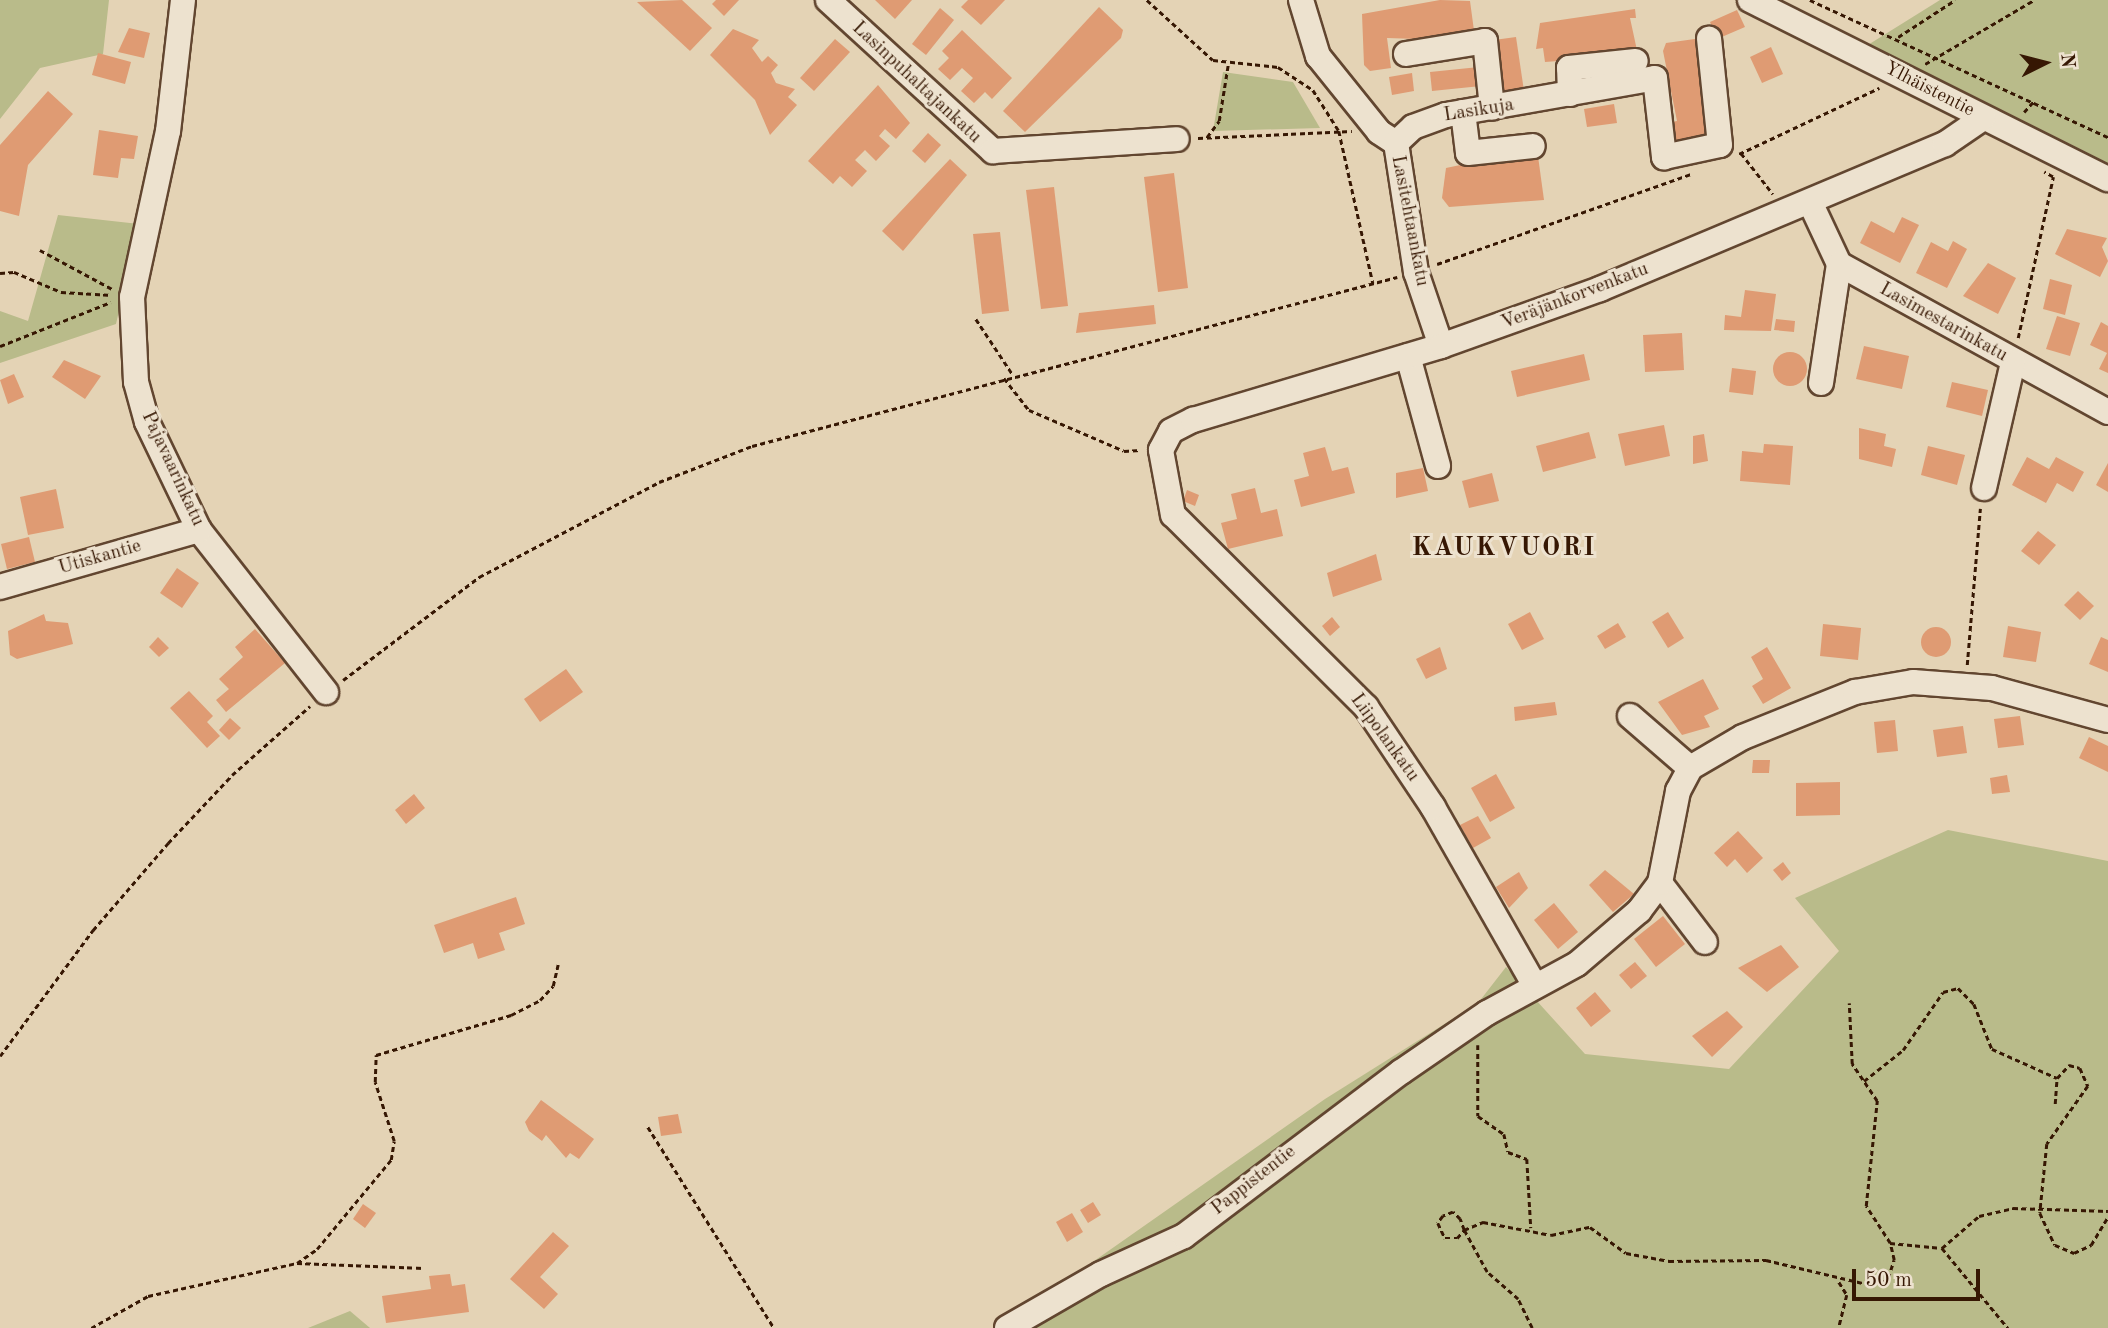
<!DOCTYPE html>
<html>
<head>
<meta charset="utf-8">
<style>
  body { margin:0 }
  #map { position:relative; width:2108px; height:1328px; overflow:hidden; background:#e4d3b5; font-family:"Old Standard TT",serif }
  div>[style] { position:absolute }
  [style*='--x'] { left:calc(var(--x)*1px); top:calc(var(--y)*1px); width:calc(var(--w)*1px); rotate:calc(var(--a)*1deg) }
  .green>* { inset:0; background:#b9bb8a }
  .building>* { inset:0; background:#df9b73 }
  .round { border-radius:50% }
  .path>* { height:2.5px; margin-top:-1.25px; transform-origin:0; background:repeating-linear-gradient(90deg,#361703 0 5px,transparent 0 8.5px) }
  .roads { filter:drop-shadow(2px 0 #624630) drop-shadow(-2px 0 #624630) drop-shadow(0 2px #624630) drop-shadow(0 -2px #624630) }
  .minor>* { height:24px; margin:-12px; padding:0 12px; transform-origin:12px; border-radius:12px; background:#ede2cf }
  span { translate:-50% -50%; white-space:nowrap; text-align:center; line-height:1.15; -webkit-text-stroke:6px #ede2cf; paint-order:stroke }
  .street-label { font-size:19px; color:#361703 }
  .district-label { font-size:26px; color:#361703; font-weight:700; letter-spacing:2px }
  .north { position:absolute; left:2010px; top:28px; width:70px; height:70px; -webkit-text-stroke:5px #ede2cf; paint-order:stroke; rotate:84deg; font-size:19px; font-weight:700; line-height:28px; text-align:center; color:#361703 }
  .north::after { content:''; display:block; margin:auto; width:24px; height:32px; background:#361703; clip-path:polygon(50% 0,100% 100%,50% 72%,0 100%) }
  .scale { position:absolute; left:1852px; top:1269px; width:128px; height:32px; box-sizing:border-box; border:4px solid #361703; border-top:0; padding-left:9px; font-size:21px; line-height:24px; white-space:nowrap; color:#361703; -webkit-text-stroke:5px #ede2cf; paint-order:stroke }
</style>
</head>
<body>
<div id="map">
  <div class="green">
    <div style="clip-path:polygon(0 0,109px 0,103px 54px,40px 68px,0 119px)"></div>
    <div style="clip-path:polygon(1940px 0,2108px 0,2108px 171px,1863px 48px)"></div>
    <div style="clip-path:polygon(1223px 72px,1293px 82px,1320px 128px,1213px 131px)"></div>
    <div style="clip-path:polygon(58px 215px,139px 224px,116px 324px,0 363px,0 311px,28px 321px)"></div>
    <div style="clip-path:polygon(1948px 830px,2108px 861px,2108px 1328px,1033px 1328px,1057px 1287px,1325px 1099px,1478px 1003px,1506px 967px,1585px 1054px,1729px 1069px,1839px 951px,1795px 898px)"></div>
    <div style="clip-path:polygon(350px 1311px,370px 1328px,308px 1328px)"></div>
  </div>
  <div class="building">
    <div style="clip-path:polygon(682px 0,712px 28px,690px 51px,637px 2px)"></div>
    <div style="clip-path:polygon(716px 0,739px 0,724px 16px,712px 4px)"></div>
    <div style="clip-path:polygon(875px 0,912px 0,895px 19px)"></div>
    <div style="clip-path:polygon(968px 0,1005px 0,981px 25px,961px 7px)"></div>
    <div style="clip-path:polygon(1440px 0,1470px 1px,1475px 38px,1427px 38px,1429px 47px,1419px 49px,1417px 39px,1387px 38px,1391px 68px,1370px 71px,1364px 65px,1362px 14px)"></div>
    <div style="clip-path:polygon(1099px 7px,1123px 30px,1121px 38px,1025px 132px,1003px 111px)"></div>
    <div style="clip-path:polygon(940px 8px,954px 20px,926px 55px,912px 44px)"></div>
    <div style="clip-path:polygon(1635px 9px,1636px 18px,1630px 18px,1638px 55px,1545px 62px,1543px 48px,1536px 49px,1540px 23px)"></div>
    <div style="clip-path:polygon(1737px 10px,1745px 27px,1717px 39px,1710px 22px)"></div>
    <div style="clip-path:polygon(129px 28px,150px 33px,144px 58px,118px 52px)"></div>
    <div style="clip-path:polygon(733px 29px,759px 40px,752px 48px,762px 62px,768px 56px,778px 65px,771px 73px,776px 83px,795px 89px,788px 97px,797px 105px,770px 135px,755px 100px,710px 55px)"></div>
    <div style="clip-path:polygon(962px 30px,1012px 78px,992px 99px,985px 92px,974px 103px,961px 91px,973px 78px,962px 68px,950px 80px,938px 69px,949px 58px,942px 51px)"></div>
    <div style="clip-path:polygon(1516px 37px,1524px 91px,1502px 94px,1494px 40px)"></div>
    <div style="clip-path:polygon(1702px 38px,1717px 144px,1674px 143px,1672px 122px,1677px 121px,1663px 51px,1666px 43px)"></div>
    <div style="clip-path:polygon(835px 39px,850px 52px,814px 91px,800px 78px)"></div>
    <div style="clip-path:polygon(1771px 47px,1783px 74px,1762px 83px,1750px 57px)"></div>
    <div style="clip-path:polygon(98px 53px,131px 62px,125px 84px,92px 75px)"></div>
    <div style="clip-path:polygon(1479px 67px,1481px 86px,1432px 91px,1430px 72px)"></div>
    <div style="clip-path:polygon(1412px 73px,1414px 91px,1392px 95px,1389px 77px)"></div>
    <div style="clip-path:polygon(878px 85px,910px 123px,896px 139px,885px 129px,879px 136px,890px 146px,876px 161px,865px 150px,855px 160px,867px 171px,852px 187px,840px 176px,833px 184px,808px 161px)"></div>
    <div style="clip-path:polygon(48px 91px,73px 114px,28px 165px,19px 216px,0 211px,0 145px)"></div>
    <div style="clip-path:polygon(1614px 104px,1617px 123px,1587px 127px,1584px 109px)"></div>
    <div style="clip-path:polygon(99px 130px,138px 136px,134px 159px,121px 158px,118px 178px,93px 175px)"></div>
    <div style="clip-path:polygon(928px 133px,941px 145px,925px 163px,912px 151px)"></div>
    <div style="clip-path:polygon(1537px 149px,1544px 200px,1449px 207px,1442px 198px,1446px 168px)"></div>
    <div style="clip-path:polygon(950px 159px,967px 175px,903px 251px,882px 231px)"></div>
    <div style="clip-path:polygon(1174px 173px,1188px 288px,1158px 292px,1144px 177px)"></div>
    <div style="clip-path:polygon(1054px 187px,1068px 306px,1041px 309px,1026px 190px)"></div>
    <div style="clip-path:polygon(1902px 217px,1919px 225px,1900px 263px,1860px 243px,1871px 221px,1894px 233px)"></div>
    <div style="clip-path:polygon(2067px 229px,2107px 238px,2102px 247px,2108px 261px,2100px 277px,2055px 254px)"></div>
    <div style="clip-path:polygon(1000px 232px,1009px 311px,982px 314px,973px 234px)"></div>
    <div style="clip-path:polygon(1953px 241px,1967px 249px,1947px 288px,1916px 273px,1931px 242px,1948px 251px)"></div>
    <div style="clip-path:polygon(1988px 263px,2016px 278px,1998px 314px,1963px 296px)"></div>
    <div style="clip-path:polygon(2050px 279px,2072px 285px,2065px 315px,2043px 309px)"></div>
    <div style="clip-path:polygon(1745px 290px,1776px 294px,1771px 331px,1724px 330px,1725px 315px,1741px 317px)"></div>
    <div style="clip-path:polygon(1154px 305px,1156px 324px,1076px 333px,1079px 313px)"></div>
    <div style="clip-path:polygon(2057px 316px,2080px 323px,2070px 356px,2046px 349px)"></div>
    <div style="clip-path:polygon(1776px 319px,1795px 321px,1794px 332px,1774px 330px)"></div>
    <div style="clip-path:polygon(2101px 322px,2108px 326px,2108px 373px,2099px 369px,2107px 353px,2090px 345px)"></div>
    <div style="clip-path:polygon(1682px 333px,1684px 370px,1645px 372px,1643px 335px)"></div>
    <div style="clip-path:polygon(1864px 346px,1909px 356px,1902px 389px,1856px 379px)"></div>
    <div class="round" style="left:1773px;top:352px;width:34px;height:34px"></div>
    <div style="clip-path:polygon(1584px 354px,1590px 380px,1517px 397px,1511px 371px)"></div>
    <div style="clip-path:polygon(64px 360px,101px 376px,85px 399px,52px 377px)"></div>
    <div style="clip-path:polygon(1732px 368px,1756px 371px,1753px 395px,1729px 392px)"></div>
    <div style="clip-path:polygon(14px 374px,24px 397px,8px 404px,0 380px)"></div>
    <div style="clip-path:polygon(1952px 382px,1988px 390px,1982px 416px,1946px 407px)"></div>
    <div style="clip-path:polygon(1664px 425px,1670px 456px,1625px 466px,1618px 434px)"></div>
    <div style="clip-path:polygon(1859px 428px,1886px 434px,1884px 446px,1896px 449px,1892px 467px,1859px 459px)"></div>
    <div style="clip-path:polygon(1589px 432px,1596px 458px,1543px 472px,1536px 446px)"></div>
    <div style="clip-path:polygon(1704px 434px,1708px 461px,1693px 464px,1693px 436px)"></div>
    <div style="clip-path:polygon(1764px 444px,1793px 446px,1790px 485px,1740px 481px,1742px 451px,1763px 453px)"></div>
    <div style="clip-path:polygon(1928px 446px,1965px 455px,1957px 485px,1921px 475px)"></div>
    <div style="clip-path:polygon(1325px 447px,1332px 471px,1348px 467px,1355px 493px,1301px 507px,1294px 480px,1309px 476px,1303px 453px)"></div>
    <div style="clip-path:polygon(2027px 457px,2049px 469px,2056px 457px,2084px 472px,2073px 492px,2057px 483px,2046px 503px,2012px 485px)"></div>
    <div style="clip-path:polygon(2108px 463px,2108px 492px,2096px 485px)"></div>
    <div style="clip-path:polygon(1423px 468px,1428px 491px,1396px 498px,1396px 473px)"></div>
    <div style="clip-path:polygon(1492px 473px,1499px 501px,1469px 508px,1462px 481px)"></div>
    <div style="clip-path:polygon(1255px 488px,1261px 513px,1277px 509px,1283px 536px,1228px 549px,1221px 523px,1237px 519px,1231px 494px)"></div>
    <div style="clip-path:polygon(56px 489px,64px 528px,28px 535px,20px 497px)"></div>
    <div style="clip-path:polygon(1187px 490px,1199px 495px,1195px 506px,1183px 501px)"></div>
    <div style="clip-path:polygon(2038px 531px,2056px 545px,2039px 565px,2021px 551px)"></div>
    <div style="clip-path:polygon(29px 537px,35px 562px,7px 569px,1px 544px)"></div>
    <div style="clip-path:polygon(1376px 554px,1382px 580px,1333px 597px,1327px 573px)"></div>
    <div style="clip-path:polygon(177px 568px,199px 583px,182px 608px,160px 593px)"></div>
    <div style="clip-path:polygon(2078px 591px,2094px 606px,2080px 620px,2064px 605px)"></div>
    <div style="clip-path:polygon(1530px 612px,1544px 639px,1522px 650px,1508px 624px)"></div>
    <div style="clip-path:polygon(1668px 612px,1684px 638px,1668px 648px,1652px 622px)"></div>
    <div style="clip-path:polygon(44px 614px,46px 621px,68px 623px,73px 644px,17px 659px,10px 655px,8px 631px)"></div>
    <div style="clip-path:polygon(1332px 617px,1340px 627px,1330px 636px,1322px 626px)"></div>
    <div style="clip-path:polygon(1618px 623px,1626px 637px,1605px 649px,1597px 636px)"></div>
    <div style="clip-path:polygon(1823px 624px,1861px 628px,1858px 660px,1820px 656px)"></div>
    <div style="clip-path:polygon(2008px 626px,2041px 632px,2036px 662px,2003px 657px)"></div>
    <div class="round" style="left:1921px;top:627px;width:30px;height:30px"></div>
    <div style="clip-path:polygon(255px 629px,285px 663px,226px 712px,216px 700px,229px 689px,219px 679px,243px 657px,235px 647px)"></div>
    <div style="clip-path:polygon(158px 637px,169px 648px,159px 657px,149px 647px)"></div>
    <div style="clip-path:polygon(2101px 637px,2108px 640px,2108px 672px,2089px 664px)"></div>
    <div style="clip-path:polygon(1440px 647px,1447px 669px,1426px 679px,1416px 659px)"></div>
    <div style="clip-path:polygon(1767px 647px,1791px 688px,1763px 704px,1752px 686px,1763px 679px,1751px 657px)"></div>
    <div style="clip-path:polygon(566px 669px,583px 692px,540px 722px,524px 699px)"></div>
    <div style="clip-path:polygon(1703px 679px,1719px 709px,1704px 716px,1710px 727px,1682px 735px,1658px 702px)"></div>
    <div style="clip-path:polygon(189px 691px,213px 716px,207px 722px,220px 736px,207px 748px,170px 708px)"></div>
    <div style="clip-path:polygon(1555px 702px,1557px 715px,1515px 721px,1514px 707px)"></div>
    <div style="clip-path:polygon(2020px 716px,2024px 745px,1998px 748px,1994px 719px)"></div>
    <div style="clip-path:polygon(230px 718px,241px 728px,229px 740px,219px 730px)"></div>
    <div style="clip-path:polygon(1895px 720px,1898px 751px,1877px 753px,1874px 722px)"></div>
    <div style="clip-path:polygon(1963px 726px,1967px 753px,1937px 757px,1933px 730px)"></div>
    <div style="clip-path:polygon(2089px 737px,2108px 746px,2108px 772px,2079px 758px)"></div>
    <div style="clip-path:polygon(1753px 760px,1770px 760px,1769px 773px,1752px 773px)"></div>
    <div style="clip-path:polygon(1496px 774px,1515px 808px,1490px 822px,1471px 788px)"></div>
    <div style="clip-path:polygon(2007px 775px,2010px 792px,1992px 794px,1990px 778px)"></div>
    <div style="clip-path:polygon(1840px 782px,1840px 815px,1796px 816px,1796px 783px)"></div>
    <div style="clip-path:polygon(414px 794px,425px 808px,406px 824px,395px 810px)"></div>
    <div style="clip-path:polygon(1478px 816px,1491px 838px,1473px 848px,1460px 825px)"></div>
    <div style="clip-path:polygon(1738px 831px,1763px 858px,1747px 873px,1735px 859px,1727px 867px,1714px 853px)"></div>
    <div style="clip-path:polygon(1783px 862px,1791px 873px,1782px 881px,1773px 870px)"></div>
    <div style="clip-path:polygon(1605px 870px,1634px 894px,1613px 912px,1589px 885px)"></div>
    <div style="clip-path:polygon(1519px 872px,1528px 888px,1509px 908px,1496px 887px)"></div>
    <div style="clip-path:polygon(516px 897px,525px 924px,499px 933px,505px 950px,478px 959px,473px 943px,444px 953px,434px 925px)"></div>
    <div style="clip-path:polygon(1554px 903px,1578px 932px,1558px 949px,1534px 920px)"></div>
    <div style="clip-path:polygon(1663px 916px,1685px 944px,1656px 967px,1634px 939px)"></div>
    <div style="clip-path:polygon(1781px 945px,1799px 967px,1767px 992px,1738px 968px)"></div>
    <div style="clip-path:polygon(1635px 962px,1647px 976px,1631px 989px,1619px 975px)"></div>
    <div style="clip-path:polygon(1595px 992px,1611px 1011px,1591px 1027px,1576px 1008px)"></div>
    <div style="clip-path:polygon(1727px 1011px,1743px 1027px,1712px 1057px,1692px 1036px)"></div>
    <div style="clip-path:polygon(541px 1100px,594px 1139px,579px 1159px,570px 1153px,566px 1158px,546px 1135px,542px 1141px,529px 1131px,525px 1122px)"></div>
    <div style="clip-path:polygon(678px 1114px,682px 1133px,661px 1136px,658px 1117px)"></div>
    <div style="clip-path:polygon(1093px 1202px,1101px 1215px,1088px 1223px,1080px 1210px)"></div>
    <div style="clip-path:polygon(363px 1204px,376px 1213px,365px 1228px,353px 1219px)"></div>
    <div style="clip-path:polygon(1072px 1213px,1083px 1232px,1067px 1242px,1056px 1222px)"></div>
    <div style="clip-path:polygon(553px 1232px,569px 1246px,540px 1277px,558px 1294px,544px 1309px,510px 1279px)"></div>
    <div style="clip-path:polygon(450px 1274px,452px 1286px,465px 1284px,469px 1312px,386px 1323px,382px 1296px,431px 1289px,429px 1276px)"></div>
  </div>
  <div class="path">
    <div style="--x:1147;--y:0;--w:89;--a:42.3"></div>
    <div style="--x:1213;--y:60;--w:65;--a:6.1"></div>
    <div style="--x:1278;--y:67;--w:42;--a:33.3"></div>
    <div style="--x:1313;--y:90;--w:49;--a:57.6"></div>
    <div style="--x:1339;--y:131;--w:156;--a:77.4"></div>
    <div style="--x:1810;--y:0;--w:328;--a:24.7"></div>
    <div style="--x:1898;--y:37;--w:68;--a:-33"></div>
    <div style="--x:1925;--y:64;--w:126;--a:-30.4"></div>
    <div style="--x:2024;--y:112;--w:15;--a:-48"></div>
    <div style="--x:1207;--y:137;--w:20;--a:-53"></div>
    <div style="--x:1219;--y:121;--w:57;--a:-80.9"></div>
    <div style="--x:1198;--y:138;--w:154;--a:-2.6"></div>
    <div style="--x:1741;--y:153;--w:52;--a:52"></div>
    <div style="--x:1739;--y:154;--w:155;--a:-25.2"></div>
    <div style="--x:40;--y:250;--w:84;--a:28.4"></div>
    <div style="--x:1437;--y:264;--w:269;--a:-19.5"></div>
    <div style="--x:0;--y:273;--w:14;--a:-4"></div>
    <div style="--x:14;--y:272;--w:51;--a:23.1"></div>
    <div style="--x:61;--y:292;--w:51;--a:3.4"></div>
    <div style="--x:976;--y:319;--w:67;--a:56.5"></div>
    <div style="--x:2018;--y:338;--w:165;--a:-77.7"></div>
    <div style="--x:2053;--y:177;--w:10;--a:-151"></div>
    <div style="--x:0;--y:346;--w:119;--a:-21.6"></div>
    <div style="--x:1004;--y:378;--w:41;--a:52"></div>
    <div style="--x:1029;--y:410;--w:103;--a:23.3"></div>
    <div style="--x:1124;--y:451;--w:16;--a:-4"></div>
    <div style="--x:1967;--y:665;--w:157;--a:-85.2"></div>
    <div style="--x:343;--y:680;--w:171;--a:-37.1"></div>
    <div style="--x:479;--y:577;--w:204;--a:-27.8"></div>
    <div style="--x:659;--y:482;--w:100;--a:-21.2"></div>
    <div style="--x:752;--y:446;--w:667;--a:-14.68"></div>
    <div style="--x:1478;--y:1045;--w:71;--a:90"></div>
    <div style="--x:1478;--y:1116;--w:32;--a:35"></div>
    <div style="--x:1504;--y:1134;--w:18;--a:77"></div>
    <div style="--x:1508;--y:1152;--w:20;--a:20"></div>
    <div style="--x:1527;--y:1159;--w:69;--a:86.7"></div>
    <div style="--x:0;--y:1056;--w:157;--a:-53.6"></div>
    <div style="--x:93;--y:930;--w:115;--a:-49.2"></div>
    <div style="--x:168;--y:843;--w:93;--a:-46.7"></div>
    <div style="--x:232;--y:775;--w:104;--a:-41.5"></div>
    <div style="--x:1864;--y:1081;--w:50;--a:-38.5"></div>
    <div style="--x:1903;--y:1050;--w:70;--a:-55.4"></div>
    <div style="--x:1943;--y:992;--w:16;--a:-15"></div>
    <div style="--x:1958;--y:988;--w:23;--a:45"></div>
    <div style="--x:1974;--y:1004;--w:48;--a:68.2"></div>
    <div style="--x:1992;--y:1049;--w:71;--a:24"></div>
    <div style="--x:2055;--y:1104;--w:26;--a:-86"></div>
    <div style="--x:2057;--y:1078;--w:18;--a:-47"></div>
    <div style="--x:2069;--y:1065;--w:11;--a:15"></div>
    <div style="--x:2080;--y:1068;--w:20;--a:66"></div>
    <div style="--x:2088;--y:1086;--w:71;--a:125.3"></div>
    <div style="--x:2047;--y:1144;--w:69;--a:95.8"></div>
    <div style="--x:2040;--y:1213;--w:35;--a:65"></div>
    <div style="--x:2055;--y:1245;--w:21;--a:23"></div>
    <div style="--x:2074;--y:1253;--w:19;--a:-25"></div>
    <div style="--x:2091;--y:1245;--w:33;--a:-59"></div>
    <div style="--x:648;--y:1127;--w:237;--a:57.9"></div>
    <div style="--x:1890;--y:1243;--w:52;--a:5.5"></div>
    <div style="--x:1942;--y:1248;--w:49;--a:-40.9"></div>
    <div style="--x:1979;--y:1216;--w:35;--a:-13"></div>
    <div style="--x:2013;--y:1208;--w:95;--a:1.8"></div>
    <div style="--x:1942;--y:1248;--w:104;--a:50.5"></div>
    <div style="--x:297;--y:1263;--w:24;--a:-35"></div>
    <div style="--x:317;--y:1249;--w:116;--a:-50.3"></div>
    <div style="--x:391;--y:1160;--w:19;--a:-81"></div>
    <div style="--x:394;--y:1141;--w:62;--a:-107.9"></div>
    <div style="--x:375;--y:1082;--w:27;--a:-88"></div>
    <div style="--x:376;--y:1055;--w:141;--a:-16.5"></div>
    <div style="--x:511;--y:1015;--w:33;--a:-27"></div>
    <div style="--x:540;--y:1000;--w:19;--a:-47"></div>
    <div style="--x:553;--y:986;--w:22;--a:-77"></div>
    <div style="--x:1839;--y:1282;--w:15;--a:58"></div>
    <div style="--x:1847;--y:1295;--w:34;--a:104"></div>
    <div style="--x:91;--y:1328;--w:65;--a:-29.3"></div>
    <div style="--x:148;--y:1296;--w:153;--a:-12.5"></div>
    <div style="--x:297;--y:1263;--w:127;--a:2.3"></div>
    <div style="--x:1532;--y:1328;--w:32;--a:-116"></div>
    <div style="--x:1518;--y:1299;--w:41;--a:-138.9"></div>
    <div style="--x:1487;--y:1272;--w:48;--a:-118.7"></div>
    <div style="--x:1464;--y:1230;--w:12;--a:-110"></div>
    <div style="--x:1460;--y:1219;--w:10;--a:-135"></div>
    <div style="--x:1453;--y:1212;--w:11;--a:158"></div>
    <div style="--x:1443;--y:1216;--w:9;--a:126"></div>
    <div style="--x:1438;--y:1223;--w:17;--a:65"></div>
    <div style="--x:1445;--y:1238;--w:12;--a:0"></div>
    <div style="--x:1457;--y:1238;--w:11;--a:-49"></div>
    <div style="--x:1464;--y:1230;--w:21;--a:-23"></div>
    <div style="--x:1483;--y:1222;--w:69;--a:10.8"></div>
    <div style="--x:1551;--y:1235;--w:40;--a:-12"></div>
    <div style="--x:1590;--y:1227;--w:44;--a:35.8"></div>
    <div style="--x:1626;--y:1253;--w:44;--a:10.5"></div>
    <div style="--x:1669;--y:1261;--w:97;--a:-0.6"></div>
    <div style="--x:1766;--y:1260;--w:108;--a:13.4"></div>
    <div style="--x:1871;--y:1285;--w:18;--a:-22"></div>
    <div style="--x:1888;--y:1278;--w:19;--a:-72"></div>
    <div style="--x:1894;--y:1260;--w:17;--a:-103"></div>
    <div style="--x:1890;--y:1243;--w:44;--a:-123"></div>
    <div style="--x:1866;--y:1206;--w:106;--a:-84"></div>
    <div style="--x:1877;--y:1101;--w:45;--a:-124"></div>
    <div style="--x:1852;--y:1064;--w:61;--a:-92.8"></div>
  </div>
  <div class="roads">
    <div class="minor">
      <div style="--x:183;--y:0;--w:132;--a:96.5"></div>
      <div style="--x:168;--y:131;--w:170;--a:102.2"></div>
      <div style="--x:132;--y:297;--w:85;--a:87.3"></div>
      <div style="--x:136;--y:382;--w:41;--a:74.6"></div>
      <div style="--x:147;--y:422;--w:120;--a:64.3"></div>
      <div style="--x:199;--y:530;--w:206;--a:51.9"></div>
      <div style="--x:828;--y:0;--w:224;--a:42.5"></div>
      <div style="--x:993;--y:151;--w:184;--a:-3.7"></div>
      <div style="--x:1301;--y:0;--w:59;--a:73.1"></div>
      <div style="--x:1318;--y:56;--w:97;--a:51.2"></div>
      <div style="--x:1379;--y:132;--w:20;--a:33"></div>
      <div style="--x:1396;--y:143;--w:131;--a:81.2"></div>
      <div style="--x:1416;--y:272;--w:78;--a:71.3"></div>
      <div style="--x:1750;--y:0;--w:400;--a:26.6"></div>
      <div style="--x:1406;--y:54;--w:80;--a:-9.3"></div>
      <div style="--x:1485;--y:41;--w:67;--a:84"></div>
      <div style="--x:1570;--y:94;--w:26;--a:-92"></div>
      <div style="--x:1569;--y:68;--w:67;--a:-6"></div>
      <div style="--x:1463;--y:112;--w:41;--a:83"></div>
      <div style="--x:1468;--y:153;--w:65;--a:-6.1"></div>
      <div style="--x:1396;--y:143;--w:23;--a:-43"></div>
      <div style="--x:1413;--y:127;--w:35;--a:-20"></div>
      <div style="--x:1446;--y:115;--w:212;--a:-10"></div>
      <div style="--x:1655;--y:78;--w:80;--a:83.5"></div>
      <div style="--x:1664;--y:157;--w:57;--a:-12.1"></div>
      <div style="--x:1720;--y:145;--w:107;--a:-95.9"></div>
      <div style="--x:1810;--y:202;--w:68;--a:64.9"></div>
      <div style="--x:1839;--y:264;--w:307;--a:28.8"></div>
      <div style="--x:1408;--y:356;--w:114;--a:74.7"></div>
      <div style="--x:1821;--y:383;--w:120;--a:-81.4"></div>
      <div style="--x:1984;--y:488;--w:129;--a:-77"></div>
      <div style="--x:0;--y:587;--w:207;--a:-16"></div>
      <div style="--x:1630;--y:716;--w:79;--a:40.9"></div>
      <div style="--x:1660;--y:883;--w:74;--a:52.7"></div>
      <div style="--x:1535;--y:986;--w:206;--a:-119.7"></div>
      <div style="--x:1433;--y:807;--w:120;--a:-123.8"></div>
      <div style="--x:1366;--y:707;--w:272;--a:-135.1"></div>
      <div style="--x:1173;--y:515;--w:66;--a:-100.5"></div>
      <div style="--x:1161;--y:450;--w:21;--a:-62"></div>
      <div style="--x:1171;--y:431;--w:25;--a:-27"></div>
      <div style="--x:1193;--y:420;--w:259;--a:-16.6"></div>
      <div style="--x:1441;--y:346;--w:169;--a:-19.7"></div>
      <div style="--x:1600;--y:289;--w:374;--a:-22.8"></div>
      <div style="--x:1945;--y:144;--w:46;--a:-34.4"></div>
      <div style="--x:1007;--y:1328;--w:108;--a:-29.9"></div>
      <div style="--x:1101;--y:1274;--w:91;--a:-24.6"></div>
      <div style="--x:1184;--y:1236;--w:272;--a:-37.1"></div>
      <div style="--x:1401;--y:1072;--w:104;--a:-34.5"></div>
      <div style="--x:1487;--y:1013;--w:102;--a:-28.6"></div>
      <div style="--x:1577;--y:964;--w:82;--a:-40.5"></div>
      <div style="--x:1639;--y:911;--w:35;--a:-53"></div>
      <div style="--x:1660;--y:883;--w:94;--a:-78.9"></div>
      <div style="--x:1678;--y:791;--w:26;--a:-62"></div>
      <div style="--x:1690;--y:768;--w:61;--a:-30.3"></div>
      <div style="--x:1743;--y:737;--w:121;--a:-21.9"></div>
      <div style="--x:1855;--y:692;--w:59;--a:-9.8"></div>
      <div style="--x:1913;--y:682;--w:79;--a:4.3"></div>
      <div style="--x:1992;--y:688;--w:120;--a:15.4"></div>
    </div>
  </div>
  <div class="street-label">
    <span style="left:916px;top:83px;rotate:43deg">Lasinpuhaltajankatu</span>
    <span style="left:1929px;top:90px;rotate:27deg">Ylhäistentie</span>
    <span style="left:1479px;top:111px;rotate:-9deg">Lasikuja</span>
    <span style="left:1409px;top:221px;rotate:79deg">Lasitehtaankatu</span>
    <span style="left:1575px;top:297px;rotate:-21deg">Veräjänkorvenkatu</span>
    <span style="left:1943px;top:323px;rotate:29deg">Lasimestarinkatu</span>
    <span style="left:172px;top:469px;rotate:65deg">Pajavaarinkatu</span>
    <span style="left:100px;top:558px;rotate:-16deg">Utiskantie</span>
    <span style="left:1384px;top:738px;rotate:54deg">Liipolankatu</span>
    <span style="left:1254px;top:1181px;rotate:-38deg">Pappistentie</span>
  </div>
  <div class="district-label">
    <span style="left:1504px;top:549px">KAUKVUORI</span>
  </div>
  <div class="north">N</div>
  <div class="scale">50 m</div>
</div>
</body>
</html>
